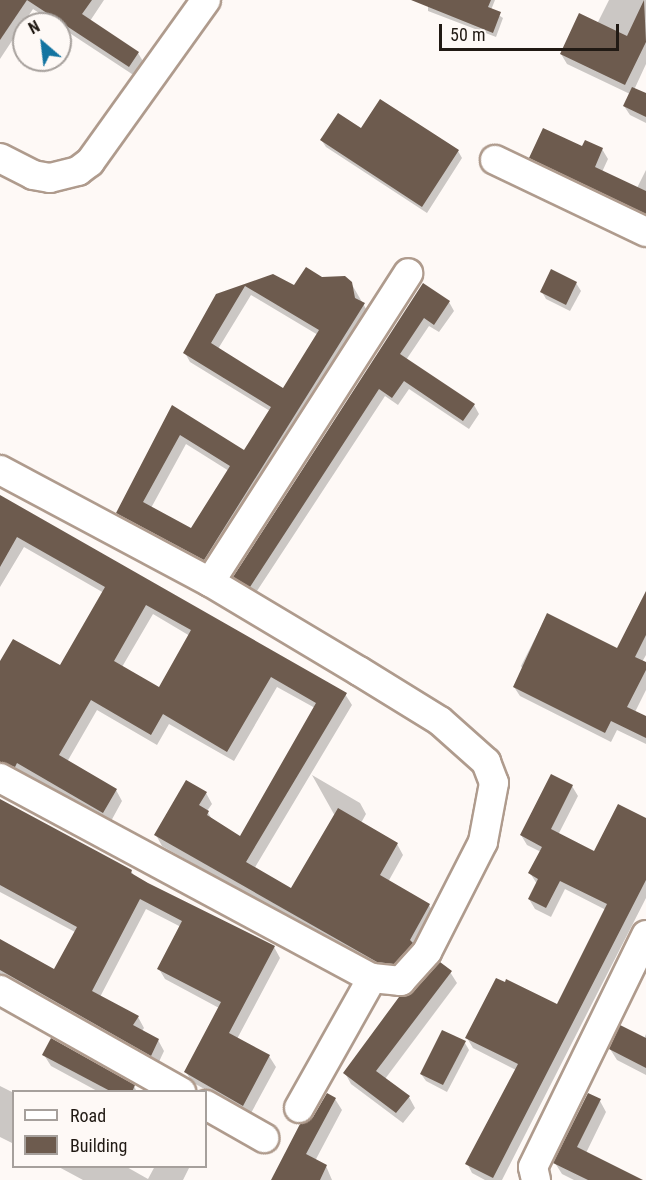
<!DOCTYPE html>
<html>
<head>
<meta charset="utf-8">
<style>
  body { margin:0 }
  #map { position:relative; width:646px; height:1180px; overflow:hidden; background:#fef9f6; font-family:"Roboto Condensed",sans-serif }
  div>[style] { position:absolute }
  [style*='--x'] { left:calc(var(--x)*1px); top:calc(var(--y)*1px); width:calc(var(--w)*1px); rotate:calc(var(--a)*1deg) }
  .shadow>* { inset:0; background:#0003 }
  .building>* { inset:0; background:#6d5b4e }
  .roads { filter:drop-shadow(2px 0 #af9b8d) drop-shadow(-2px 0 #af9b8d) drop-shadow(0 2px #af9b8d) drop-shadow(0 -2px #af9b8d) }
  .street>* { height:28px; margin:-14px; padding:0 14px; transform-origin:14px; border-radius:14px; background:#fff }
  span { translate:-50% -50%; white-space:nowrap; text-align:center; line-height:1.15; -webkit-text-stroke:6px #fef9f6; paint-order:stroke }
  .legend { position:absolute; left:12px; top:1090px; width:195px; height:78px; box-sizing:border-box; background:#fef9f6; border:2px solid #a6a09c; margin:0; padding:8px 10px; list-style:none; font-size:18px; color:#211a14 }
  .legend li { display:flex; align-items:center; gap:12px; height:30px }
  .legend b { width:30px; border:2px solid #a6a09c }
  .north { position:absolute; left:12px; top:12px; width:60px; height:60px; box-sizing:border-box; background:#fef9f6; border:2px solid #a6a09c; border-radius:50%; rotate:332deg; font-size:16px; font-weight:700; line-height:24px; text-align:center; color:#211a14 }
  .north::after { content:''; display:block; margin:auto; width:21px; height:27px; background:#1374a1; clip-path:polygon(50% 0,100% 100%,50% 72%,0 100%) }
  .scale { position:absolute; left:439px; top:24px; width:180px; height:27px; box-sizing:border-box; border:3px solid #211a14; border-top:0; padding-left:8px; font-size:18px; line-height:21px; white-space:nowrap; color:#211a14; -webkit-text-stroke:4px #fef9f6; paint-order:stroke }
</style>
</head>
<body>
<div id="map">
  <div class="shadow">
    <div style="clip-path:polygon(0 0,104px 0,90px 21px,138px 53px,144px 63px,135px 76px,33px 9px,0 59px)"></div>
    <div style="clip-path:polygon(428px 0,495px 0,491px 10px,503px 18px,496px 37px,428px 11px)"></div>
    <div style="clip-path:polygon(609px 0,646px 0,646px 64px,634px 90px,646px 95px,646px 123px,630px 115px,624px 106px,630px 94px,567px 64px,561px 54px,597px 24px)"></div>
    <div style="clip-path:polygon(380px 101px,458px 151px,462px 158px,427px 213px,326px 147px,322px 141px,361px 130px)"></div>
    <div style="clip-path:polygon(583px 148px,602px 149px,608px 159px,602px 172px,637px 188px,646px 170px,646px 220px,536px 167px,531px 158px)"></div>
    <div style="clip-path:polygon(evenodd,273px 276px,295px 287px,321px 279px,351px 283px,369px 314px,210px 569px,123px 523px,118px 513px,173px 407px,245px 452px,270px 411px,190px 362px,185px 353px,217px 295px,273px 276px,251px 295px,318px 335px,284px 390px,218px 349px,251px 295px,273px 276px,186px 444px,229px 471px,191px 530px,151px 508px,186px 444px)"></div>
    <div style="clip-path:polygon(576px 283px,581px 291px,570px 311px,546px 299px,542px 292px)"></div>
    <div style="clip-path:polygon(424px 286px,449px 302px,454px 311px,439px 332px,429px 326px,406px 360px,474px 405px,479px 414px,469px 429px,409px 389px,398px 405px,385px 396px,255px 594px,240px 585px,235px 577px)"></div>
    <div style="clip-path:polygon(evenodd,0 497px,345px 694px,352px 705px,254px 869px,292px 890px,335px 816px,312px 775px,360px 803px,366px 814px,361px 823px,397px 844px,403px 855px,388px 882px,429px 905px,435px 916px,418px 954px,384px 972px,162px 846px,156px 835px,206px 793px,212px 804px,207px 811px,213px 821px,241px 838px,315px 708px,277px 687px,234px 761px,169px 724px,157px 745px,97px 710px,67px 762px,116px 790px,122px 801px,110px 823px,23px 773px,21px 777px,0 775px,0 664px,60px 667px,104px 593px,24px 547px,0 587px,0 497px,153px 614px,190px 636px,159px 689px,122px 667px,153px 614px)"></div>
    <div style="clip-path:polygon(646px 594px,646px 655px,642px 662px,646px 664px,646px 690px,635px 712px,646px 718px,646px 744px,617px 730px,611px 742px,520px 696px,514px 687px,523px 670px,521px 666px,547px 615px,618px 650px)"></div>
    <div style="clip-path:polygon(572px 786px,578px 796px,558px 835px,595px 853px,646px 820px,646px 898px,502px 1180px,485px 1180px,472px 1173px,467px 1163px,516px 1070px,473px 1048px,467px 1038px,557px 1006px,606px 910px,565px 889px,551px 917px,535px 909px,529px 899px,537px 884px,530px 873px,541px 852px,527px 845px,521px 835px)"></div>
    <div style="clip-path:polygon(0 801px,131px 871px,135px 877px,274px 947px,280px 958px,237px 1039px,269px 1056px,276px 1067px,250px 1115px,192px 1082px,186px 1072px,219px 1008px,165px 979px,159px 969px,181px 927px,146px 909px,100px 997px,138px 1017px,144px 1028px,142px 1031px,158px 1040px,164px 1051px,157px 1066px,0 978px,0 941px,55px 971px,75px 932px,0 892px)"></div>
    <div style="clip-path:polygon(450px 972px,457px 983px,385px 1079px,409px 1097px,415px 1108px,403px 1123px,351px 1084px,345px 1073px,414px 994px)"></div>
    <div style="clip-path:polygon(646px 1034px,646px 1075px,617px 1060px,610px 1049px,644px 1039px)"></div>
    <div style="clip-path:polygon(465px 1043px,469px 1050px,447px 1092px,426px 1081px,421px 1074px)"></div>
    <div style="clip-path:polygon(44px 1055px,134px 1086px,137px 1092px,99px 1092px,51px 1066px)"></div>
    <div style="clip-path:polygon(0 1086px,14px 1093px,14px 1144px,0 1137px)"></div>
    <div style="clip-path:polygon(335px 1099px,342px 1110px,315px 1161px,326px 1166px,332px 1180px,273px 1180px,314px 1118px)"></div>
    <div style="clip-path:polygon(600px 1101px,606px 1112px,586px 1153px,640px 1180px,574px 1180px,562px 1174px,555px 1163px)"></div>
    <div style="clip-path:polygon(57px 1166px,125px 1166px,148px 1179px,155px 1166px,190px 1166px,183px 1180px,83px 1180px)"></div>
  </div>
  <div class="building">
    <div style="clip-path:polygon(0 0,27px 0,0 40px)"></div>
    <div style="clip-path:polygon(27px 0,92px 0,82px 14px,139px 52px,129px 67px)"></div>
    <div style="clip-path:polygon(411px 0,491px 0,488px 7px,501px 12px,493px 33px)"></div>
    <div style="clip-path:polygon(644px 0,646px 42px,625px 85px,560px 54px,579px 13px,627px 36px)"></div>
    <div style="clip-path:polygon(632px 87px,646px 93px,646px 117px,623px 106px)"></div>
    <div style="clip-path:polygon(380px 99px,459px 150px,422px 207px,320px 140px,338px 113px,361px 128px)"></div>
    <div style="clip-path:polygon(543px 128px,582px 146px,585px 140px,603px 148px,595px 167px,646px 191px,646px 214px,529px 158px)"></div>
    <div style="clip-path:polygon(evenodd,306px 267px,322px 277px,345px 276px,352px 282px,355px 298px,365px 303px,204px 560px,116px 513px,172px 405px,244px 450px,271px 407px,183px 353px,216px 294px,273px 274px,294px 285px,306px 267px,245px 286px,319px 330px,283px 388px,211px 343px,245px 286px,306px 267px,180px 435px,230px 466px,191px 528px,143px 502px,180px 435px)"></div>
    <div style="clip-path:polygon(551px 269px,577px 282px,566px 305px,540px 292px)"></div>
    <div style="clip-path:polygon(423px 283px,450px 301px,434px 325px,424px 318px,400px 354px,475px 404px,463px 421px,404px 381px,392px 398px,379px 389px,250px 587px,233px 577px)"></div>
    <div style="clip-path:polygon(evenodd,0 495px,347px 693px,246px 862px,291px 888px,338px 808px,398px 843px,380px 875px,430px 904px,410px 940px,413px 943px,394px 964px,377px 962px,154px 835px,186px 780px,207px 792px,199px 805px,209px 811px,207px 815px,240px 836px,316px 703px,271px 677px,227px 752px,163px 714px,151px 735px,91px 700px,59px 755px,117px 789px,103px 813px,17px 763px,15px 767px,0 762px,0 661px,13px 639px,60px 665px,105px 587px,17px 537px,0 567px,0 495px,146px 605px,191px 630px,159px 687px,114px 661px,146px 605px)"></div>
    <div style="clip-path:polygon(646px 591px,646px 635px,635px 657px,646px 662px,646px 670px,627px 707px,646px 716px,646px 738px,611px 721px,605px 733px,513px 687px,547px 613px,617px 648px)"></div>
    <div style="clip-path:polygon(551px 774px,573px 785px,551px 829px,594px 851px,618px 804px,646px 818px,646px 880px,493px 1178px,465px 1164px,518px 1064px,465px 1038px,496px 978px,505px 982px,506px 979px,557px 1004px,607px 904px,560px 881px,546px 908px,528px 899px,538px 879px,528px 873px,542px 847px,520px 835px)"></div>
    <div style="clip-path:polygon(0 799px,132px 870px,131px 873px,148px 883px,275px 946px,229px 1033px,270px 1055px,243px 1106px,184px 1072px,221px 1002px,157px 969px,182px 921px,140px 899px,92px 991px,139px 1016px,133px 1025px,159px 1039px,151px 1056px,0 970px,0 939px,54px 969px,77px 927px,0 885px)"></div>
    <div style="clip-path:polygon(440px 962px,452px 971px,376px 1071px,410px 1096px,396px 1113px,343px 1073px,399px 997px,413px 992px)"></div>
    <div style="clip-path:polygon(620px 1025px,646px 1038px,646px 1068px,609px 1049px)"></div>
    <div style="clip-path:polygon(442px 1030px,466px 1041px,443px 1085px,420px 1074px)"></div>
    <div style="clip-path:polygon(51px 1038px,135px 1085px,132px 1092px,112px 1092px,42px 1055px)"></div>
    <div style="clip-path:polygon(327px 1093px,336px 1098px,306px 1154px,327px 1165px,320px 1180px,271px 1180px,300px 1124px,313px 1117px)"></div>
    <div style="clip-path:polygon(588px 1093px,601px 1099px,577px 1147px,643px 1180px,588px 1180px,553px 1163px)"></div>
  </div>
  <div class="roads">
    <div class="street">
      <div style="--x:0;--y:158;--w:37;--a:27"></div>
      <div style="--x:33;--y:175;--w:17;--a:10"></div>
      <div style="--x:50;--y:178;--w:29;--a:-14"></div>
      <div style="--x:78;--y:171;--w:15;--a:-37"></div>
      <div style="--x:90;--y:162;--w:199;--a:-54.4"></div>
      <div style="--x:495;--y:160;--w:167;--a:25.5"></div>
      <div style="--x:0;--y:470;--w:238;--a:28.1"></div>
      <div style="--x:210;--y:582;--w:174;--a:30.9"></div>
      <div style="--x:359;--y:671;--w:95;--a:31.7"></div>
      <div style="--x:440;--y:721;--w:62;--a:41.7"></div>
      <div style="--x:486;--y:762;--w:22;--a:69"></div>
      <div style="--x:494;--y:783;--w:60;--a:100.6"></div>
      <div style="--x:483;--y:842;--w:123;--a:117"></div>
      <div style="--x:427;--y:952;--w:39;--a:132"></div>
      <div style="--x:401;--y:981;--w:29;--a:-174"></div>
      <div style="--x:210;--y:582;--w:367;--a:-57.3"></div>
      <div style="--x:0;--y:778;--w:422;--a:28.3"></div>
      <div style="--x:372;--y:978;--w:149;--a:119.3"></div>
      <div style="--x:0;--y:990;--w:208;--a:29.4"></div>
      <div style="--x:206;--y:1105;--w:67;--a:29.6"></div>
      <div style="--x:536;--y:1180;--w:13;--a:-103"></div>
      <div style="--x:533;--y:1167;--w:258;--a:-64"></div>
    </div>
  </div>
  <ul class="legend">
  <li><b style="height:8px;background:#fff"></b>Road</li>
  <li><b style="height:16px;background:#6d5b4e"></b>Building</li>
  </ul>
  <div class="north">N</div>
  <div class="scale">50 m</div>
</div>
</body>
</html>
